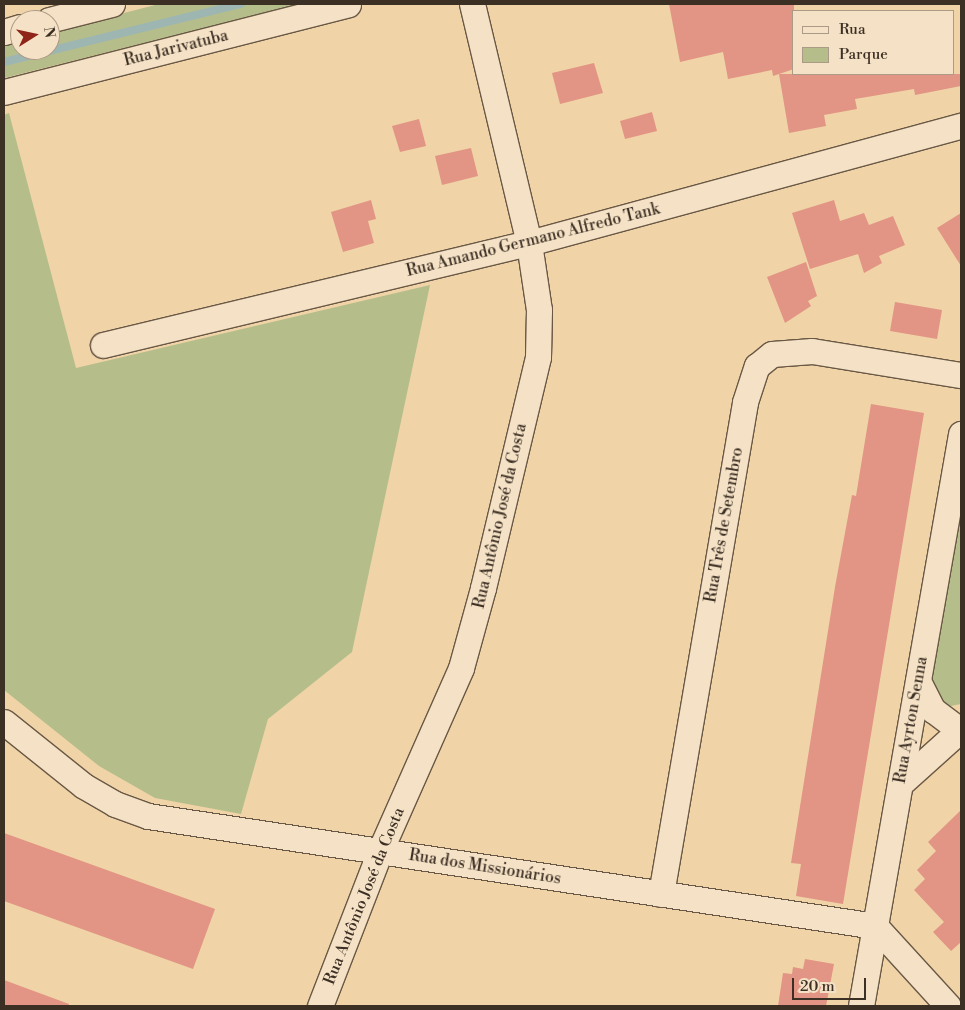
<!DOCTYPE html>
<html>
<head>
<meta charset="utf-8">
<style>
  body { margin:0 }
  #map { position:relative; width:965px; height:1010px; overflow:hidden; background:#f0d3a7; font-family:"Libre Bodoni",serif }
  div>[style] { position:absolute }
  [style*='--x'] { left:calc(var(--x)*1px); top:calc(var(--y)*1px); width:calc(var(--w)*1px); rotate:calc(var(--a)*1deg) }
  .green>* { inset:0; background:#b5be8a }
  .stream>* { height:8px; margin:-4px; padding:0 4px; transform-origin:4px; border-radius:4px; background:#9eb6b2 }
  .building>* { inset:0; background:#e29584 }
  .roads { filter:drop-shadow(1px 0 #695845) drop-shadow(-1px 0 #695845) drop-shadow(0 1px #695845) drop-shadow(0 -1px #695845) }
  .minor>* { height:25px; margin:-12.5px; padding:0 12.5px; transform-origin:12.5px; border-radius:12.5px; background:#f5e2c6 }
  span { translate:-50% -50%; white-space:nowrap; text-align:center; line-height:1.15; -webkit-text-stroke:4px #f5e2c6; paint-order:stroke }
  .street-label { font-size:16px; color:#3c2f24 }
  .frame { position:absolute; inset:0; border:5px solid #3c2f24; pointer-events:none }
  .legend { position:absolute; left:792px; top:10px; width:162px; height:65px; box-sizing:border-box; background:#f5e2c6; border:1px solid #ab9a85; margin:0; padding:6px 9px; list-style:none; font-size:15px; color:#3c2f24 }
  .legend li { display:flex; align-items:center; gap:10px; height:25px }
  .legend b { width:25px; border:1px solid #ab9a85 }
  .north { position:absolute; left:10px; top:10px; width:50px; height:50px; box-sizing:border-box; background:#f5e2c6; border:1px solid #ab9a85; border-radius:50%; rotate:80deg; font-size:14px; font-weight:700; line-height:20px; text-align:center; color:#3c2f24 }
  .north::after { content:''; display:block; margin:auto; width:18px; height:22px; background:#8f2418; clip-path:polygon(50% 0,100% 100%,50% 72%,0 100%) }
  .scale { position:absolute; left:792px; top:978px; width:74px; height:22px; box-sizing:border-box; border:2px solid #3c2f24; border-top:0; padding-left:6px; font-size:15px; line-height:18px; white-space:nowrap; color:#3c2f24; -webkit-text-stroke:4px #f5e2c6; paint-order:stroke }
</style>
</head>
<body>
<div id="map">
  <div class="green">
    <div style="clip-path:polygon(159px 4px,300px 4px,4px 78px,4px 43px,20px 39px,20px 50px,50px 50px,50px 32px)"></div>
    <div style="clip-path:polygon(9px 113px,76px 368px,430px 285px,352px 652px,268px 719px,241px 814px,155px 798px,99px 766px,4px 690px,4px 115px)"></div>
    <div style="clip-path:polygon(961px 509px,961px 704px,946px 707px,929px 683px)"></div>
  </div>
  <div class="stream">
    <div style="--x:4;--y:62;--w:244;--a:-13.8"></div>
  </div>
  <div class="building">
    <div style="clip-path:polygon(669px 4px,794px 4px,794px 69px,779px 74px,961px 74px,961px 86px,915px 95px,914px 89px,855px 99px,857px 109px,824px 115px,826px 126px,789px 133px,779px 74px,773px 76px,772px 70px,728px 79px,723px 52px,680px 62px)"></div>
    <div style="clip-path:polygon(594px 63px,603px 93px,560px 104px,552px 73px)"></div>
    <div style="clip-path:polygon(652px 112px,657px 131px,625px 139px,620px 121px)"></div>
    <div style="clip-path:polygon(419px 119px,426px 146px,400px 152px,392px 126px)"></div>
    <div style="clip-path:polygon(471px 148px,478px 176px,442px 185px,435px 156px)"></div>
    <div style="clip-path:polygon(371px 200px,376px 219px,368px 221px,374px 243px,343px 252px,331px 212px)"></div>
    <div style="clip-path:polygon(834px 200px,840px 221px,864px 213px,869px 225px,893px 216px,905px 245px,879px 256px,882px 263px,864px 273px,858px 254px,810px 269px,792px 213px)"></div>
    <div style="clip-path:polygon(961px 213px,961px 266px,937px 228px)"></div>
    <div style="clip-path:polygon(806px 262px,817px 296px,808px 301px,811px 306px,785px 323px,767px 277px)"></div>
    <div style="clip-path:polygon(895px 302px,942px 310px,937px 339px,890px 331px)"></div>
    <div style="clip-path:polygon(871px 404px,924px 413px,843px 904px,796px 896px,801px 864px,791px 863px,835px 587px,852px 495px,856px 496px)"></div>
    <div style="clip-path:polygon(961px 810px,961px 942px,951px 951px,933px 932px,944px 922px,914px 890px,925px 879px,917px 870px,936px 851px,928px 842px)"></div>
    <div style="clip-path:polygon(4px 833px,215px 909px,193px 969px,4px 901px)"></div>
    <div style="clip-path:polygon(805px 959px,834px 964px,826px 1006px,778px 1006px,783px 973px,792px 974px,793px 967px,803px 969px)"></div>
    <div style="clip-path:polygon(4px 980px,69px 1004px,69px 1006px,4px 1006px)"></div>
  </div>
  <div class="roads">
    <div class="minor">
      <div style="--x:49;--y:20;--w:65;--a:-14.3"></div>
      <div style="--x:4;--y:32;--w:17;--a:-17"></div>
      <div style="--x:4;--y:92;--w:355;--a:-14.3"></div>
      <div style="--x:103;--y:345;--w:438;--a:-13.5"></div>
      <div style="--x:529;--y:243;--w:448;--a:-15.2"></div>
      <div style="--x:918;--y:681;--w:33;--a:63"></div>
      <div style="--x:933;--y:710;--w:35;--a:37"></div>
      <div style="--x:4;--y:722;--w:102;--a:38.7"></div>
      <div style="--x:84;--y:786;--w:36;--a:30"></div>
      <div style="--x:115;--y:804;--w:35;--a:20"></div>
      <div style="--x:148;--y:816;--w:735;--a:8.6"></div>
      <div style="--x:875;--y:926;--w:108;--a:47.6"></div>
      <div style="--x:900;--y:784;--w:82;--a:-42"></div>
      <div style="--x:661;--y:894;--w:499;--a:-80.3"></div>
      <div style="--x:745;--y:402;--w:38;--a:-72"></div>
      <div style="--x:757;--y:366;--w:19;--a:-39"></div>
      <div style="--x:772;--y:354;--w:40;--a:-4.3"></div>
      <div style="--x:812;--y:351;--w:151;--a:9.2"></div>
      <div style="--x:320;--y:1006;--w:166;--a:-68.8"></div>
      <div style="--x:380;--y:851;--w:200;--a:-66.1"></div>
      <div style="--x:461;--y:668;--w:83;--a:-74.6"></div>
      <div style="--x:483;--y:588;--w:237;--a:-76.6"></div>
      <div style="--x:538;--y:357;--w:47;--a:-88.8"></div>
      <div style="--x:539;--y:310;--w:68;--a:-98.5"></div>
      <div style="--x:529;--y:243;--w:246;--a:-103.4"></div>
      <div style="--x:861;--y:1006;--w:581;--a:-80.08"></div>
    </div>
  </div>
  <div class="street-label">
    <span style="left:176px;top:48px;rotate:-14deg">Rua Jarivatuba</span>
    <span style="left:533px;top:240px;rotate:-14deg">Rua Amando Germano Alfredo Tank</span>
    <span style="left:500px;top:516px;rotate:-77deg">Rua Antônio José da Costa</span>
    <span style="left:724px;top:525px;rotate:-80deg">Rua Três de Setembro</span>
    <span style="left:911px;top:720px;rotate:-80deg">Rua Ayrton Senna</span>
    <span style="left:485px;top:867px;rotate:9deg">Rua dos Missionários</span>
    <span style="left:364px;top:896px;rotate:-68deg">Rua Antônio José da Costa</span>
  </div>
  <div class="frame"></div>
  <ul class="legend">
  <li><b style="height:6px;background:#f5e2c6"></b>Rua</li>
  <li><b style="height:14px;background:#b5be8a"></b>Parque</li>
  </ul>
  <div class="north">N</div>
  <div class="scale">20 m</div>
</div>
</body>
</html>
